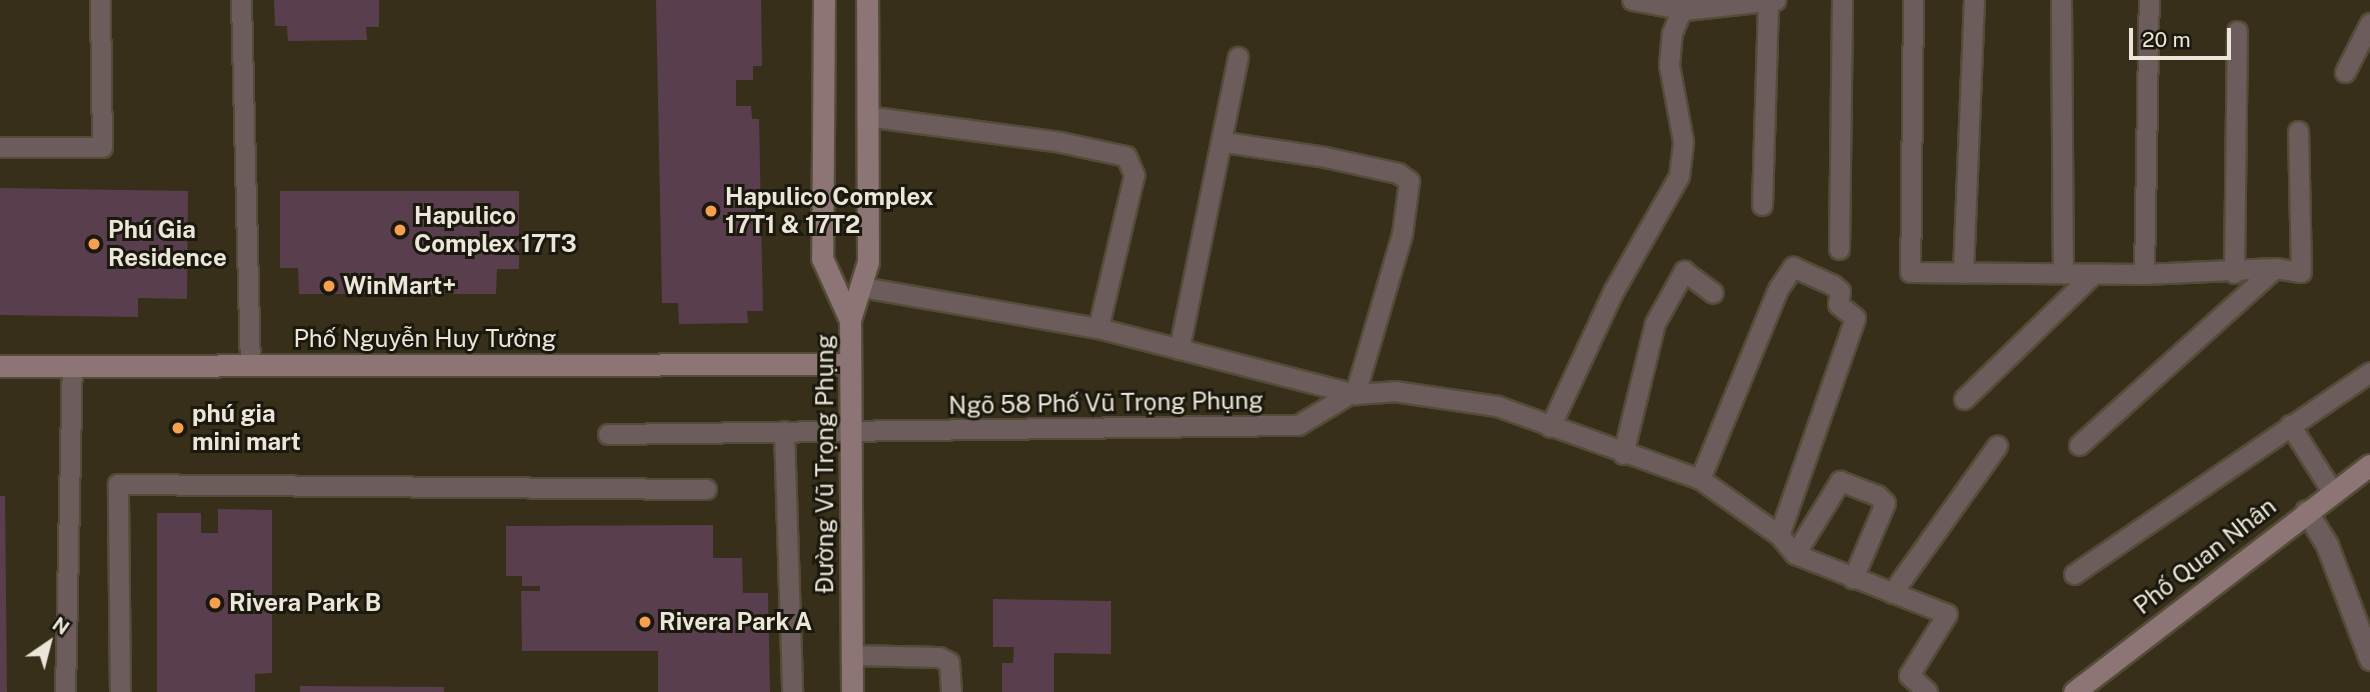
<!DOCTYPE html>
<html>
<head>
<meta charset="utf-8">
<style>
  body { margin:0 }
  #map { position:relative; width:2370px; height:692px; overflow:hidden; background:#372f19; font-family:"Public Sans",sans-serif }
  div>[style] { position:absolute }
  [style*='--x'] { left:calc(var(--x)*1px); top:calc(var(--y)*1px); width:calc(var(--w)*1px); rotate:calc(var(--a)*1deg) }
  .building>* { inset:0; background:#593e4e }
  .roads { filter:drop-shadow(2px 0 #544c38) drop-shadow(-2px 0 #544c38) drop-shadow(0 2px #544c38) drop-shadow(0 -2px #544c38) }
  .lane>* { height:19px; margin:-9.5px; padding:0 9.5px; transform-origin:9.5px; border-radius:9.5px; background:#6c5c5c }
  .street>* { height:21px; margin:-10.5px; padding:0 10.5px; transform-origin:10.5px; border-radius:10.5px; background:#6c5c5c }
  .secondary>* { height:21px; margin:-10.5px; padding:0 10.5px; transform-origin:10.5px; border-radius:10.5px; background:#8d7575 }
  .dots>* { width:19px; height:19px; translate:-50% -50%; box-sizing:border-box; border:4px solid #1b180e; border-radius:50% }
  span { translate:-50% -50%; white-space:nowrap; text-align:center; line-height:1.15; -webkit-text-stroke:6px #1b180e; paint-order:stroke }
  .poi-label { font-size:24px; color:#ebe6d9; font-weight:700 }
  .left { translate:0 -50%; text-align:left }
  .street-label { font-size:24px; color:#ebe6d9 }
  .north { position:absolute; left:14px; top:608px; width:70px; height:70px; -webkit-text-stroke:5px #1b180e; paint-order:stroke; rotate:35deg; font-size:19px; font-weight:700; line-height:28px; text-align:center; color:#ebe6d9 }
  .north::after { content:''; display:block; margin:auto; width:24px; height:32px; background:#ebe6d9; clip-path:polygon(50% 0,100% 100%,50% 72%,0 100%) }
  .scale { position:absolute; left:2129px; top:28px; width:102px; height:32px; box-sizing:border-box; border:4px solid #ebe6d9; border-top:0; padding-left:9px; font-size:21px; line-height:24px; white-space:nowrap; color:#ebe6d9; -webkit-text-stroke:5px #1b180e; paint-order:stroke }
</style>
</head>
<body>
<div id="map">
  <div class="building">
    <div style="clip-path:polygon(274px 0,379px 0,379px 27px,366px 27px,367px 40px,288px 41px,287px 26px,275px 26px)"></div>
    <div style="clip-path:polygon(656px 0,761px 0,762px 66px,753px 66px,753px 80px,736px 80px,736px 106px,751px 106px,752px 119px,759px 119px,763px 311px,747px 311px,748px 323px,679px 324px,678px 303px,662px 303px)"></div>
    <div style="clip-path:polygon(0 188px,188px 191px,187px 299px,138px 298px,138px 317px,0 315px)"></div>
    <div style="clip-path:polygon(280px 191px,519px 191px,519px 269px,497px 269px,496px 294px,299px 294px,298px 268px,280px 268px)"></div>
    <div style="clip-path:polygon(0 496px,5px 496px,7px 692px,0 692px)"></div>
    <div style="clip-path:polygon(218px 509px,272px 510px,272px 673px,255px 674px,255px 692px,157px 692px,157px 513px,201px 513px,201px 533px,218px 533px)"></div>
    <div style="clip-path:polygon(713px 525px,713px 558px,742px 558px,743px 593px,768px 593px,770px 692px,658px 692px,658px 651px,522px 651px,521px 591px,540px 591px,540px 586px,522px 586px,522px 576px,506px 576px,506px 526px)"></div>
    <div style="clip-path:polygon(993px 599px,1111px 601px,1111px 654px,1054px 653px,1054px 692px,1002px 692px,1002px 663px,1013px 663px,1014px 647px,993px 647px)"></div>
    <div style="clip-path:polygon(300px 686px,444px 687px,444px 692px,300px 692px)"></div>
  </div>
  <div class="roads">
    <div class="lane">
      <div style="--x:241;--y:0;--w:366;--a:88.6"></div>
      <div style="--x:1632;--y:0;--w:54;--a:10.7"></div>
      <div style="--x:1685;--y:10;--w:91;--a:-6.3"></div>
      <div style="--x:1913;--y:0;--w:272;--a:90.6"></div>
      <div style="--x:1910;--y:272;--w:234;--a:0.5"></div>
      <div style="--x:2144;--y:274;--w:131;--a:-2.6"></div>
      <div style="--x:2275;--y:268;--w:26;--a:9"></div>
      <div style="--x:2301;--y:272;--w:141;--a:-91.2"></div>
      <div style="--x:2061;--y:0;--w:273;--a:89.6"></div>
      <div style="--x:2345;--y:72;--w:55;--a:-63"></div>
      <div style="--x:866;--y:116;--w:196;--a:7.6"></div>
      <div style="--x:1060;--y:142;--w:67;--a:12"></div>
      <div style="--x:1126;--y:156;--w:21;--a:67"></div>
      <div style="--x:1134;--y:175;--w:157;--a:103.2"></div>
      <div style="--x:1224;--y:142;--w:102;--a:8.4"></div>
      <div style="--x:1325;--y:157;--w:75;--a:12.4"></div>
      <div style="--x:1398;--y:173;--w:14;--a:36"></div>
      <div style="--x:1409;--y:181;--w:53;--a:97.5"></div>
      <div style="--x:1402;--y:234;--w:167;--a:106.4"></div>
      <div style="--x:0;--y:147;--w:102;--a:0"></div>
      <div style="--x:102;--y:147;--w:147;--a:-90.8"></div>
      <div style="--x:1762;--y:205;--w:205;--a:-88.3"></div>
      <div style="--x:1839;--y:249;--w:249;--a:-89.3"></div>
      <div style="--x:1963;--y:273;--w:273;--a:-87.7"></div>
      <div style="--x:2234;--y:273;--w:242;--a:-89.3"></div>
      <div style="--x:2144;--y:274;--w:274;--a:-89"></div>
      <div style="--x:862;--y:287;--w:240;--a:9.9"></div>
      <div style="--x:1098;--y:328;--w:265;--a:14.4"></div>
      <div style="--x:1355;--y:394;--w:39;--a:-4"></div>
      <div style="--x:1394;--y:391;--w:104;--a:8.3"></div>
      <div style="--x:1497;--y:406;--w:216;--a:19.8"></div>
      <div style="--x:1700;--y:479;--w:97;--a:35.3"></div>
      <div style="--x:1779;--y:535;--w:25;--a:50"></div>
      <div style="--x:1795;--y:554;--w:163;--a:21.5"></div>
      <div style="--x:1947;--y:614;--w:72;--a:121.9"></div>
      <div style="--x:1909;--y:675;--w:25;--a:43"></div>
      <div style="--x:1179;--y:349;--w:298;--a:-78.6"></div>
      <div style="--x:1964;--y:399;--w:180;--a:-44.1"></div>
      <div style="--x:2290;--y:425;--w:78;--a:57.5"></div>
      <div style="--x:1550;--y:427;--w:151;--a:-65"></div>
      <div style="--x:1614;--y:290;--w:131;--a:-60.3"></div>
      <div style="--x:1679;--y:176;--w:35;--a:-83"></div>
      <div style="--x:1683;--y:141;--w:77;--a:-100.4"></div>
      <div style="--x:1669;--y:65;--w:32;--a:-85"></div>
      <div style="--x:1672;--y:33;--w:35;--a:-68"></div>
      <div style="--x:784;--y:431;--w:261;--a:88.2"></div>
      <div style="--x:608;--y:434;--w:690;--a:-0.75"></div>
      <div style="--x:1298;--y:425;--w:62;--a:-31.1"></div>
      <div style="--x:2079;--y:445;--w:264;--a:-42.1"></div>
      <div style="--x:1623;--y:454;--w:135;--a:-76.3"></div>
      <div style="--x:1655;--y:323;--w:60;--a:-60.9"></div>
      <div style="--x:1684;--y:271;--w:36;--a:37"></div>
      <div style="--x:1700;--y:479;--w:205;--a:-67.7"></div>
      <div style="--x:1778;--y:289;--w:27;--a:-56"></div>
      <div style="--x:1793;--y:267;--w:44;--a:24.2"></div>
      <div style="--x:1833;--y:285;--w:9;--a:41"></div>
      <div style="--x:1840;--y:291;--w:13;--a:99"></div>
      <div style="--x:1838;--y:304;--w:22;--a:39"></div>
      <div style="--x:1855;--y:318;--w:230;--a:109.3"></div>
      <div style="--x:1795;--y:554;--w:86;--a:-58.3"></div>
      <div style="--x:1840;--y:481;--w:40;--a:21"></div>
      <div style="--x:1877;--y:495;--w:11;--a:45"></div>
      <div style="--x:1885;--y:503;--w:82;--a:113.1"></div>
      <div style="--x:2074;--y:574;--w:358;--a:-34.3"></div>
      <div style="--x:1892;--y:593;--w:181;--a:-54.5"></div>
      <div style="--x:852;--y:655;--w:87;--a:1.3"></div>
      <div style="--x:939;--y:657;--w:11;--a:27"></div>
      <div style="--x:949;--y:662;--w:30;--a:86"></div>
      <div style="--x:65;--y:692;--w:326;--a:-88.8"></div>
      <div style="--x:120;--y:692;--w:208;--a:-90.6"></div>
      <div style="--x:118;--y:484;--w:588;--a:0.49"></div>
    </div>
    <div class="street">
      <div style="--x:2306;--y:511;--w:40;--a:58"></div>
      <div style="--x:2327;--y:545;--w:122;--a:69.3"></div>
    </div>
    <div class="secondary">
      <div style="--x:824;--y:0;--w:258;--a:90.4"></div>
      <div style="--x:822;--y:258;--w:68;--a:65.7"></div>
      <div style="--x:0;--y:366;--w:850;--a:-0.13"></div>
      <div style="--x:852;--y:692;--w:372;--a:-90.3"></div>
      <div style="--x:850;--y:320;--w:61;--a:-72.8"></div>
      <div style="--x:868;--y:262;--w:262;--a:-90.2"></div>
      <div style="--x:2074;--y:692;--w:373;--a:-37.5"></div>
    </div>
  </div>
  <div class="dots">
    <div style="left:711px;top:211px;background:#f9a04c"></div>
    <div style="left:400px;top:230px;background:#f9a04c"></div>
    <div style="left:94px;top:244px;background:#f9a04c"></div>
    <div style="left:329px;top:286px;background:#f9a04c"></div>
    <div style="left:178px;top:428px;background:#f9a04c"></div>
    <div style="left:215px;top:603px;background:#f9a04c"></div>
    <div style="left:645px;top:622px;background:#f9a04c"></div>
  </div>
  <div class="poi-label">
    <span class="left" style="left:725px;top:211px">Hapulico Complex<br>17T1 &amp; 17T2</span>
    <span class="left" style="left:414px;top:230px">Hapulico<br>Complex 17T3</span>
    <span class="left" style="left:108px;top:244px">Phú Gia<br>Residence</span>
    <span class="left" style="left:343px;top:286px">WinMart+</span>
    <span class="left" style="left:192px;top:428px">phú gia<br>mini mart</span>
    <span class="left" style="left:229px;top:603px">Rivera Park B</span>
    <span class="left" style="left:659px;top:622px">Rivera Park A</span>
  </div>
  <div class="street-label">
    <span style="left:425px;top:339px">Phố Nguyễn Huy Tưởng</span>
    <span style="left:1106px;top:403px;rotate:-1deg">Ngõ 58 Phố Vũ Trọng Phụng</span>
    <span style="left:825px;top:464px;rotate:-90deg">Đường Vũ Trọng Phụng</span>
    <span style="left:2205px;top:556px;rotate:-38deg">Phố Quan Nhân</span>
  </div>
  <div class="north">N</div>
  <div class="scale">20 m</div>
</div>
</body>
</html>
